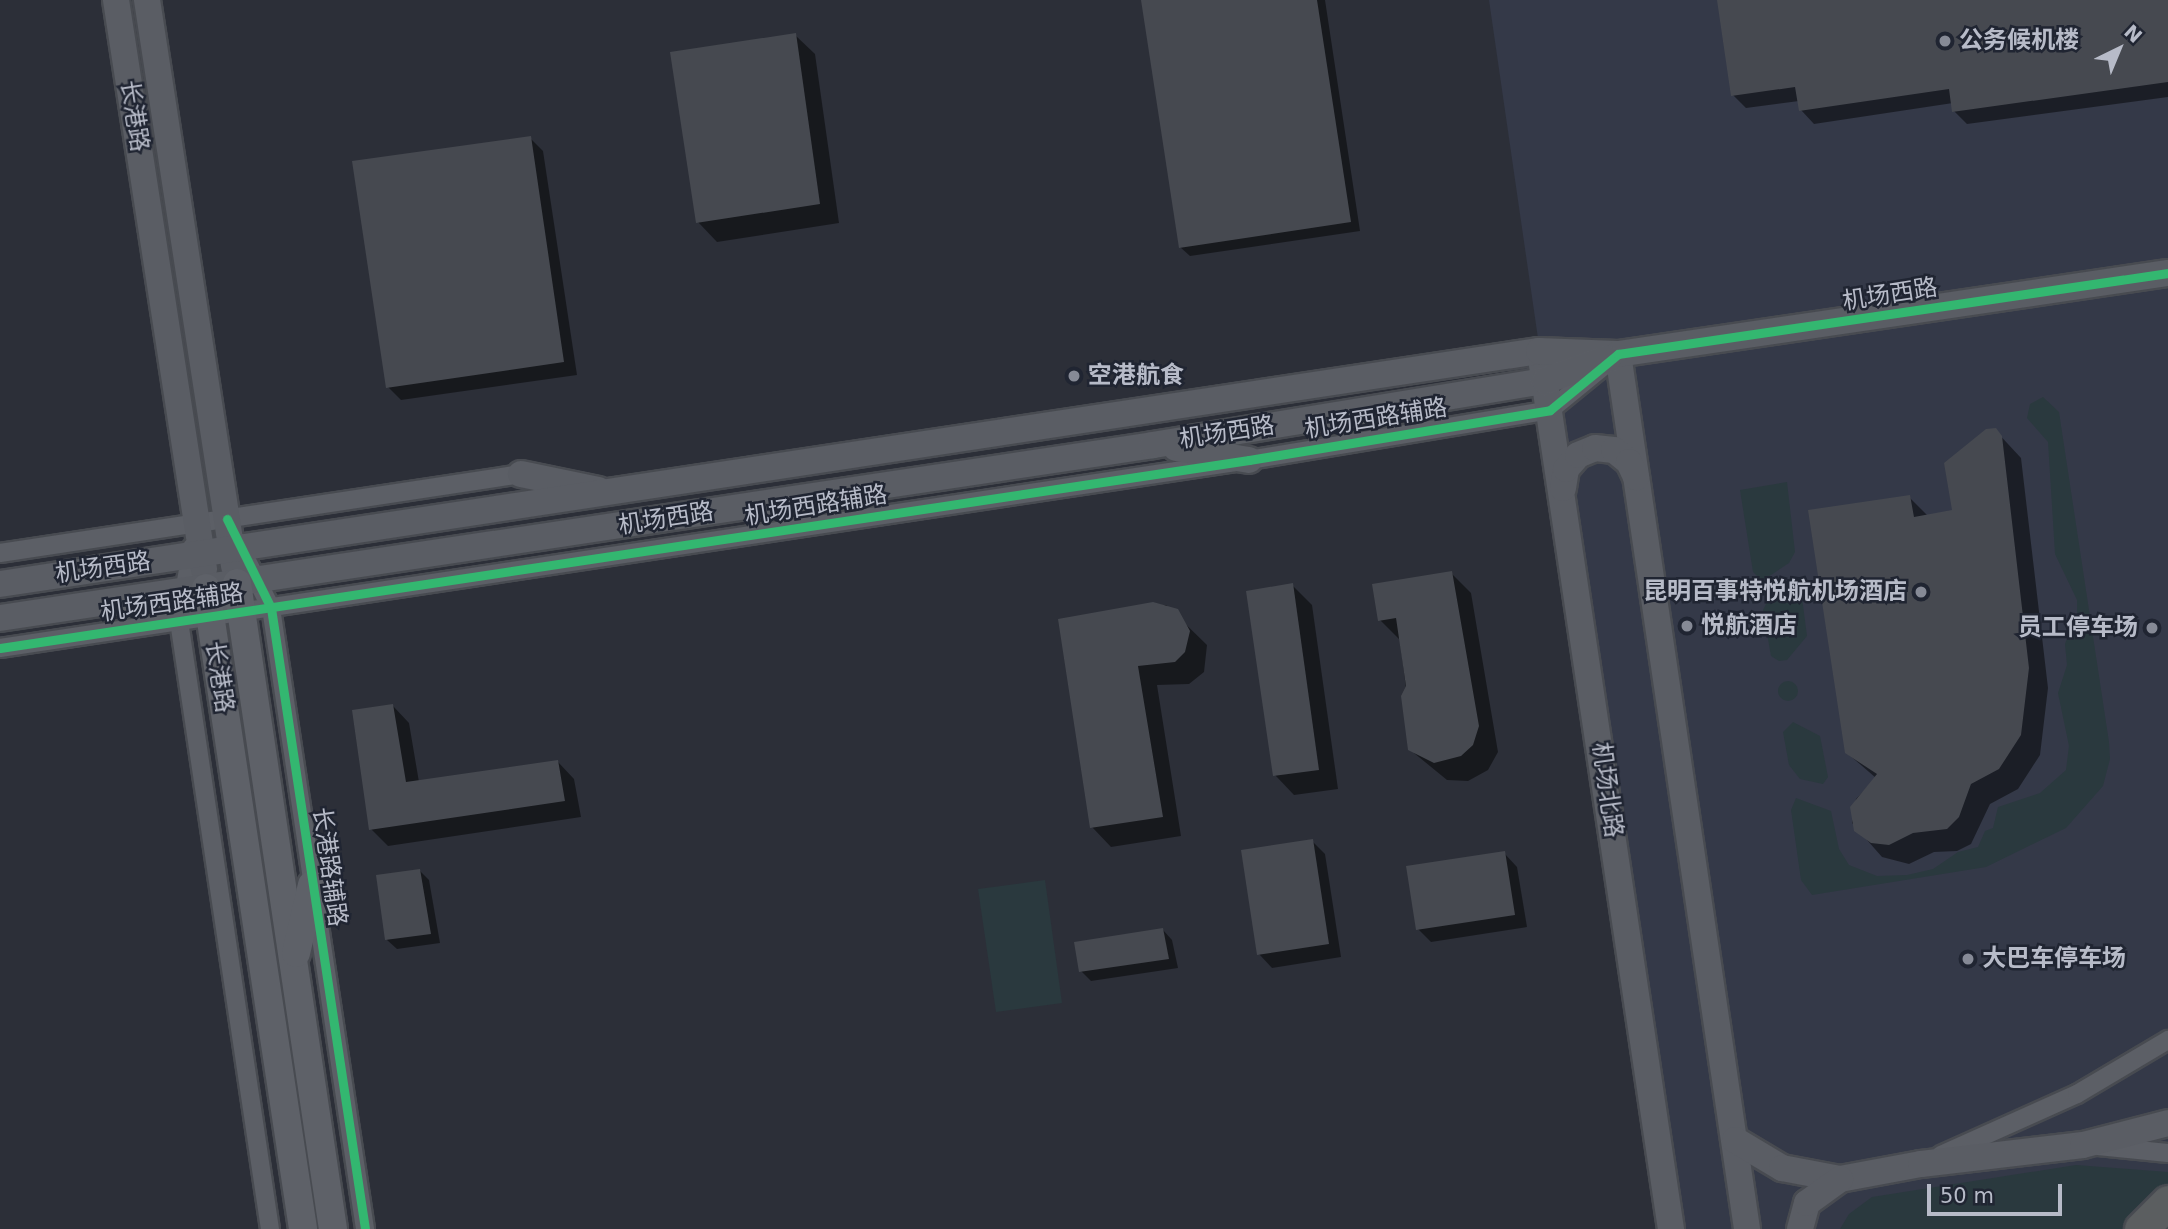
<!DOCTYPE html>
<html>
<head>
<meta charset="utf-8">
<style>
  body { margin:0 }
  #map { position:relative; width:2168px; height:1229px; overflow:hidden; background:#2c2f38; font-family:"DejaVu Sans","Noto Sans SC",sans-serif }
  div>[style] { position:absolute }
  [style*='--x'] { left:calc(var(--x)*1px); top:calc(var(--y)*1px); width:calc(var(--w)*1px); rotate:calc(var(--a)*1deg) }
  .airport>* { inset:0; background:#343948 }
  .green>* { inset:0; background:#2a393e }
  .round { border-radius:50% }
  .shadow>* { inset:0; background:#0007 }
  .building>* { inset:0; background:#464950 }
  .roads { filter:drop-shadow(2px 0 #484b51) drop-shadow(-2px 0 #484b51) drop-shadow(0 2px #484b51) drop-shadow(0 -2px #484b51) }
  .street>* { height:18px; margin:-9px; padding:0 9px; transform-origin:9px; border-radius:9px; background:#5c5f66 }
  .secondary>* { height:26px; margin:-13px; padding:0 13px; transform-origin:13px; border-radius:13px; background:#5a5d64 }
  .primary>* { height:28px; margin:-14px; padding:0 14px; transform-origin:14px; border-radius:14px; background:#5e6168 }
  .highway>* { height:33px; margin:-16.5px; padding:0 16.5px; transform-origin:16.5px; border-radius:16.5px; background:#5b5e60 }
  .cycleway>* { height:9px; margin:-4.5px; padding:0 4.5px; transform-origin:4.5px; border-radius:4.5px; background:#33b770 }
  .dots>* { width:19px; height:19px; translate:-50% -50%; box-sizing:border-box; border:4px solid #202532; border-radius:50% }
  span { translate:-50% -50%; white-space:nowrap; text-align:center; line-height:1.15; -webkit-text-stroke:5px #202532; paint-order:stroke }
  .poi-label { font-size:24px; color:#b7bbc8; font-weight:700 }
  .left { translate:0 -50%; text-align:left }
  .right { translate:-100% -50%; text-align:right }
  .street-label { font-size:24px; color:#b7bbc8 }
  .north { position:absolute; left:2084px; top:14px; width:70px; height:70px; -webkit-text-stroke:5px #202532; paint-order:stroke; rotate:43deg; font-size:19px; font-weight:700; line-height:28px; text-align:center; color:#b7bbc8 }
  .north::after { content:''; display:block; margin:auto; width:24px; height:32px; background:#b7bbc8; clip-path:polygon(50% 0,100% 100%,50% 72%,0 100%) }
  .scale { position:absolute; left:1927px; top:1184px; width:135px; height:32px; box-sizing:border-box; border:4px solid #b7bbc8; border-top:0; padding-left:9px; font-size:21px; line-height:24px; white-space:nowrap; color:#b7bbc8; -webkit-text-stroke:5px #202532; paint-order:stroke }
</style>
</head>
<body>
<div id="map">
  <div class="airport">
    <div style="clip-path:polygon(1489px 0,2168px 0,2168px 1229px,1667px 1229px)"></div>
  </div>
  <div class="green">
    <div style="clip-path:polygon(2043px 397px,2059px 412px,2109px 742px,2110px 759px,2103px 786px,2066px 828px,1986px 867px,1812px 895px,1801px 880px,1791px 810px,1796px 798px,1831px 811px,1839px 849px,1849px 865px,1877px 876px,1907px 875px,1933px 869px,1958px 852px,1978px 847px,1985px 831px,1993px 828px,1998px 807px,2040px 793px,2066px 770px,2069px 746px,2058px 693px,2067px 665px,2065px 644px,2077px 613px,2077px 600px,2055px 554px,2048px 442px,2027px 418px,2030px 404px)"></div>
    <div style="clip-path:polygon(1787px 482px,1795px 552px,1789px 563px,1762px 581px,1753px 572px,1740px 490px)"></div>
    <div style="clip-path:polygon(1792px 582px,1801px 590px,1807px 636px,1787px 660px,1779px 661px,1771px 656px,1763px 610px,1769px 598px)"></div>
    <div class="round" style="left:1778px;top:681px;width:20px;height:20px"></div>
    <div style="clip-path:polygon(1793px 722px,1820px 736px,1828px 777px,1823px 784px,1800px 779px,1789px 765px,1783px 732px)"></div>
    <div style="clip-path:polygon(1045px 880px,1062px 1003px,996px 1012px,978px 889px)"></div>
    <div style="clip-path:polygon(2076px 1165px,2168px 1172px,2168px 1229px,1840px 1229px,1849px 1214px,1872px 1197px)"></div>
  </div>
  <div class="shadow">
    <div style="clip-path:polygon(1143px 0,1325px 0,1360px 231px,1190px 256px,1180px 247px)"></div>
    <div style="clip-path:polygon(1719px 0,2168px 0,2168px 97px,1967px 124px,1954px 111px,1953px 103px,1814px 124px,1801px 110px,1799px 101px,1746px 108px,1733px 95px)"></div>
    <div style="clip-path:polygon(795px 35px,815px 54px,839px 223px,717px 242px,698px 222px)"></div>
    <div style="clip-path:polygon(530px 138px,543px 151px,577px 375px,401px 400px,388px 387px)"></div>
    <div style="clip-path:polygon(1995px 430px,2021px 458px,2048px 688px,2040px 755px,2018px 789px,1990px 804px,1971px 844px,1957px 851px,1934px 852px,1909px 864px,1882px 857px,1852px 823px,1856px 799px,1876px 778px,1847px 753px,1909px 497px,1928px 516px,1954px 511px)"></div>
    <div style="clip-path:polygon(1451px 573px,1471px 593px,1498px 752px,1488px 770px,1468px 781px,1447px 780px,1414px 753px,1400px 640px,1380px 620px)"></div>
    <div style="clip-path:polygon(1292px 585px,1312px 605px,1338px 789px,1294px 795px,1275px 775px)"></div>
    <div style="clip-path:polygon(1166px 605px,1207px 645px,1204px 672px,1189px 684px,1157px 685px,1181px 836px,1111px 847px,1092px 827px,1060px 621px)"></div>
    <div style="clip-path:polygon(393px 706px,409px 723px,419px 782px,558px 762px,574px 779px,581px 817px,388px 846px,371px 829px)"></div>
    <div style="clip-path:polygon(1312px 841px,1325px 854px,1341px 957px,1272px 968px,1259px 954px)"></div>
    <div style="clip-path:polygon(1504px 853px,1517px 867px,1527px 927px,1431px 942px,1418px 929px)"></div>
    <div style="clip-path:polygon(420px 871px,429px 880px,440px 943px,397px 949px,387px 940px)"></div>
    <div style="clip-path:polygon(1163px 930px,1172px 940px,1178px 968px,1091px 981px,1081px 971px)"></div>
  </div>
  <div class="building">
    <div style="clip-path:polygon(1141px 0,1317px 0,1351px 222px,1179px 248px)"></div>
    <div style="clip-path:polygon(1717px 0,2168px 0,2168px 82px,1952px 112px,1949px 89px,1799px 111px,1795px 87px,1731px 96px)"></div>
    <div style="clip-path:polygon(796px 33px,820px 204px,696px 223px,670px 52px)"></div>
    <div style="clip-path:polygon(531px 136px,564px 362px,386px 388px,352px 161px)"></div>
    <div style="clip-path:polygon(1996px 428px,2002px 436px,2029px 668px,2021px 735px,1999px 769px,1971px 784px,1959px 817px,1947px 829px,1913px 833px,1889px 845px,1871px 843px,1854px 831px,1850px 807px,1877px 774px,1845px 753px,1808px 510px,1910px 495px,1914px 517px,1952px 510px,1944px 463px,1986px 429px)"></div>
    <div style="clip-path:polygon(1452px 571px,1479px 726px,1473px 745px,1461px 756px,1434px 763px,1408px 750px,1401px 696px,1406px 686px,1396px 618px,1378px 621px,1372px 584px)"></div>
    <div style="clip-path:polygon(1293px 583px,1319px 770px,1273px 776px,1246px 591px)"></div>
    <div style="clip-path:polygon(1153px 602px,1178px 609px,1190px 631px,1185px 652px,1175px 662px,1138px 666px,1163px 817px,1090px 828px,1058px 619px)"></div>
    <div style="clip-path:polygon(393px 704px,406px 782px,558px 760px,565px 801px,369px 830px,352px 710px)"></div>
    <div style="clip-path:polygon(1313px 839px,1329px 944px,1257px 955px,1241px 850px)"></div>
    <div style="clip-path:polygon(1505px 851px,1515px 915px,1416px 930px,1406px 866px)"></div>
    <div style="clip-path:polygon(420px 869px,431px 934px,385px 940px,376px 875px)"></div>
    <div style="clip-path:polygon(1163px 928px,1169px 959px,1079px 972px,1074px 942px)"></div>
  </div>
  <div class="roads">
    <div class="street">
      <div style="--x:237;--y:541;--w:75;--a:63.1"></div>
      <div style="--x:271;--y:608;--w:628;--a:81.39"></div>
      <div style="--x:192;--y:547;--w:75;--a:100"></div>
      <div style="--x:179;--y:621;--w:615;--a:81.49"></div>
      <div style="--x:0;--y:553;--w:527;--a:-8.62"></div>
      <div style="--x:0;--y:648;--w:1263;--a:-8.56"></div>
      <div style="--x:1249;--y:460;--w:305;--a:-9.4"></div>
      <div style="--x:1550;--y:410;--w:70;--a:-39.2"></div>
      <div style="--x:2098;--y:1146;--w:70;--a:5.7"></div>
      <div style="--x:1941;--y:1155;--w:149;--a:-24.2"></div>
      <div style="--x:2077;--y:1094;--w:106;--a:-30.7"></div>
    </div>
    <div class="secondary">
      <div style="--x:116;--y:0;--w:576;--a:81.21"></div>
      <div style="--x:147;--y:0;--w:573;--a:81.26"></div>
      <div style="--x:1618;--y:354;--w:884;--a:81.61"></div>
      <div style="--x:1542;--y:365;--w:874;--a:81.51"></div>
      <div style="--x:1176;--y:448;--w:74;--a:9.3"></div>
      <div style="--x:521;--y:474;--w:79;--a:11.7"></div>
      <div style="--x:1563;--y:488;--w:19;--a:-81"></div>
      <div style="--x:1566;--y:469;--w:18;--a:-49"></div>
      <div style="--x:1578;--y:455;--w:18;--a:-22"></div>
      <div style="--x:1595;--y:448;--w:19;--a:6"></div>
      <div style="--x:1614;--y:450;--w:19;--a:39"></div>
      <div style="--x:1629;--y:462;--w:17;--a:65"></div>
      <div style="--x:0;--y:584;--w:1557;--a:-8.61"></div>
      <div style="--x:1539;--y:351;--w:79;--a:2.2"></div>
      <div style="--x:1618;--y:354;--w:556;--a:-8.38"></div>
      <div style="--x:0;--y:618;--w:1166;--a:-8.53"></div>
      <div style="--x:1153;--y:445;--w:397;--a:-9.3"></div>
      <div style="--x:1545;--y:381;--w:66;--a:-19.5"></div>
      <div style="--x:1735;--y:1140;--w:55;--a:30.8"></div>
      <div style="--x:1782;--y:1168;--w:59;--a:10.7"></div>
      <div style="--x:1840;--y:1179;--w:82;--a:-10.5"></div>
      <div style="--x:1921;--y:1164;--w:163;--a:-6.7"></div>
      <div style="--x:2083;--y:1145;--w:88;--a:-14.5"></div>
      <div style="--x:1800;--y:1229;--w:27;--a:-75"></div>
      <div style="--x:1807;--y:1203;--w:41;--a:-36"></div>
    </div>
    <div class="primary">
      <div style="--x:237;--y:583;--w:653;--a:81.55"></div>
      <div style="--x:206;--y:588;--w:648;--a:81.39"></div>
      <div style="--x:296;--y:953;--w:70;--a:-76.8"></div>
    </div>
    <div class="highway">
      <div style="--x:2141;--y:1229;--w:38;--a:-45"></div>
    </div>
  </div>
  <div class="cycleway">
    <div style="--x:227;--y:519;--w:99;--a:63.7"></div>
    <div style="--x:271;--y:608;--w:628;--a:81.39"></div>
    <div style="--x:0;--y:648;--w:1263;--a:-8.56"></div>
    <div style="--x:1249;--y:460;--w:305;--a:-9.4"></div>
    <div style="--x:1550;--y:410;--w:88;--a:-39.5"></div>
    <div style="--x:1618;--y:354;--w:556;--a:-8.38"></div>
  </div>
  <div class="dots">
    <div style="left:1945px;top:41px;background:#868a96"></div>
    <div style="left:1074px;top:376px;background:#868a96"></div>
    <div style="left:1921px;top:592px;background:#868a96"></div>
    <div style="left:1687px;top:626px;background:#868a96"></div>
    <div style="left:2152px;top:628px;background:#868a96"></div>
    <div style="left:1968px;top:959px;background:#868a96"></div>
  </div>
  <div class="poi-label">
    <span class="left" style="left:1959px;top:41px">公务候机楼</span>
    <span class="left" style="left:1088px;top:376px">空港航食</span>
    <span class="right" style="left:1907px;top:592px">昆明百事特悦航机场酒店</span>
    <span class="left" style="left:1701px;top:626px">悦航酒店</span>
    <span class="right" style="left:2138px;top:628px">员工停车场</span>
    <span class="left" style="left:1982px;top:959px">大巴车停车场</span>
  </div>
  <div class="street-label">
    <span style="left:134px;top:116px;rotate:81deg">长港路</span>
    <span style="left:1890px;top:295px;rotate:-9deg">机场西路</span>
    <span style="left:1376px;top:419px;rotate:-9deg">机场西路辅路</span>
    <span style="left:1227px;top:433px;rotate:-9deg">机场西路</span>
    <span style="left:816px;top:506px;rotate:-9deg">机场西路辅路</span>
    <span style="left:666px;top:519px;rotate:-9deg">机场西路</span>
    <span style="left:103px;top:568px;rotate:-8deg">机场西路</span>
    <span style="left:172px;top:603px;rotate:-8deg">机场西路辅路</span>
    <span style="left:219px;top:677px;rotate:81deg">长港路</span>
    <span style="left:1607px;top:790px;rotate:82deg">机场北路</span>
    <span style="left:329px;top:867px;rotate:82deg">长港路辅路</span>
  </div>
  <div class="north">N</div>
  <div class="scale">50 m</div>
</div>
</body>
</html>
